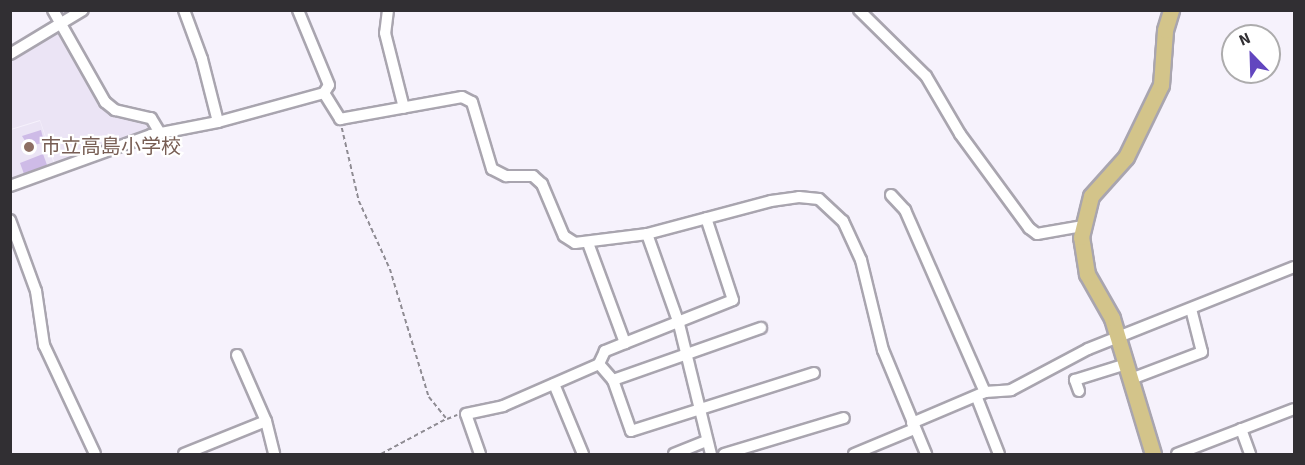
<!DOCTYPE html>
<html>
<head>
<meta charset="utf-8">
<style>
  body { margin:0 }
  #map { position:relative; width:1305px; height:465px; overflow:hidden; background:#f6f2fc; font-family:"Source Sans 3","Noto Sans JP",sans-serif }
  div>[style] { position:absolute }
  [style*='--x'] { left:calc(var(--x)*1px); top:calc(var(--y)*1px); width:calc(var(--w)*1px); rotate:calc(var(--a)*1deg) }
  .built>* { inset:0; background:#ebe4f5 }
  .building>* { inset:0; background:#cebbe7 }
  .path>* { height:1.5px; margin-top:-0.75px; transform-origin:0; background:repeating-linear-gradient(90deg,#8f8c93 0 4.5px,transparent 0 7.5px) }
  .roads { filter:drop-shadow(2px 0 #a9a5af) drop-shadow(-2px 0 #a9a5af) drop-shadow(0 2px #a9a5af) drop-shadow(0 -2px #a9a5af) }
  .minor>* { height:10px; margin:-5px; padding:0 5px; transform-origin:5px; border-radius:5px; background:#fff }
  .primary>* { height:15px; margin:-7.5px; padding:0 7.5px; transform-origin:7.5px; border-radius:7.5px; background:#d3c48a }
  .dots>* { width:16px; height:16px; translate:-50% -50%; box-sizing:border-box; border:3px solid #fff; border-radius:50% }
  span { translate:-50% -50%; white-space:nowrap; text-align:center; line-height:1.15; -webkit-text-stroke:4.5px #fff; paint-order:stroke }
  .education-label { font-size:20px; color:#785e54 }
  .left { translate:0 -50%; text-align:left }
  .frame { position:absolute; inset:0; border:12px solid #312f33; pointer-events:none }
  .north { position:absolute; left:1221px; top:24px; width:60px; height:60px; box-sizing:border-box; background:#fff; border:2px solid #adacad; border-radius:50%; rotate:337deg; font-size:16px; font-weight:700; line-height:24px; text-align:center; color:#312f33 }
  .north::after { content:''; display:block; margin:auto; width:21px; height:27px; background:#6246bf; clip-path:polygon(50% 0,100% 100%,50% 72%,0 100%) }
</style>
</head>
<body>
<div id="map">
  <div class="built">
    <div style="clip-path:polygon(57px 29px,69px 42px,107px 112px,138px 116px,154px 126px,55px 164px,40px 120px,11px 129px,11px 58px)"></div>
    <div style="clip-path:polygon(40px 121px,54px 164px,11px 180px,11px 130px)"></div>
  </div>
  <div class="building">
    <div style="clip-path:polygon(41px 130px,44px 142px,29px 147px,22px 136px)"></div>
    <div style="clip-path:polygon(43px 154px,47px 165px,24px 174px,20px 163px)"></div>
  </div>
  <div class="path">
    <div style="--x:342;--y:128;--w:75;--a:76.9"></div>
    <div style="--x:359;--y:201;--w:75;--a:65.5"></div>
    <div style="--x:390;--y:269;--w:134;--a:73.1"></div>
    <div style="--x:429;--y:397;--w:28;--a:51"></div>
    <div style="--x:447;--y:419;--w:11;--a:-22"></div>
    <div style="--x:381;--y:454;--w:74;--a:-28.3"></div>
  </div>
  <div class="roads">
    <div class="minor">
      <div style="--x:53;--y:10;--w:106;--a:60.5"></div>
      <div style="--x:105;--y:102;--w:13;--a:39"></div>
      <div style="--x:115;--y:110;--w:37;--a:13"></div>
      <div style="--x:151;--y:118;--w:17;--a:59"></div>
      <div style="--x:184;--y:10;--w:52;--a:69.8"></div>
      <div style="--x:202;--y:59;--w:65;--a:75.7"></div>
      <div style="--x:388;--y:10;--w:23;--a:97"></div>
      <div style="--x:385;--y:33;--w:77;--a:75.8"></div>
      <div style="--x:859;--y:10;--w:94;--a:44.6"></div>
      <div style="--x:926;--y:76;--w:67;--a:59.6"></div>
      <div style="--x:960;--y:134;--w:117;--a:53.7"></div>
      <div style="--x:1029;--y:228;--w:10;--a:37"></div>
      <div style="--x:1037;--y:234;--w:47;--a:-9.9"></div>
      <div style="--x:10;--y:54;--w:85;--a:-31.1"></div>
      <div style="--x:324;--y:93;--w:31;--a:58"></div>
      <div style="--x:340;--y:119;--w:124;--a:-10.2"></div>
      <div style="--x:462;--y:97;--w:11;--a:27"></div>
      <div style="--x:472;--y:102;--w:70;--a:73.4"></div>
      <div style="--x:492;--y:169;--w:16;--a:27"></div>
      <div style="--x:506;--y:176;--w:27;--a:0"></div>
      <div style="--x:533;--y:176;--w:12;--a:42"></div>
      <div style="--x:542;--y:184;--w:56;--a:67.1"></div>
      <div style="--x:564;--y:236;--w:13;--a:32"></div>
      <div style="--x:575;--y:243;--w:73;--a:-7.1"></div>
      <div style="--x:647;--y:234;--w:128;--a:-14.9"></div>
      <div style="--x:771;--y:201;--w:28;--a:-8"></div>
      <div style="--x:799;--y:197;--w:20;--a:6"></div>
      <div style="--x:819;--y:199;--w:33;--a:43"></div>
      <div style="--x:843;--y:221;--w:43;--a:65.2"></div>
      <div style="--x:861;--y:260;--w:93;--a:76.3"></div>
      <div style="--x:883;--y:350;--w:113;--a:67.5"></div>
      <div style="--x:10;--y:186;--w:150;--a:-19.9"></div>
      <div style="--x:151;--y:135;--w:68;--a:-11"></div>
      <div style="--x:218;--y:122;--w:110;--a:-15.3"></div>
      <div style="--x:324;--y:93;--w:9;--a:-58"></div>
      <div style="--x:329;--y:85;--w:81;--a:-112.5"></div>
      <div style="--x:891;--y:195;--w:21;--a:47"></div>
      <div style="--x:905;--y:210;--w:199;--a:66.3"></div>
      <div style="--x:10;--y:220;--w:76;--a:69.9"></div>
      <div style="--x:36;--y:291;--w:55;--a:81.6"></div>
      <div style="--x:44;--y:345;--w:120;--a:64.9"></div>
      <div style="--x:647;--y:234;--w:96;--a:70.4"></div>
      <div style="--x:679;--y:324;--w:134;--a:76.2"></div>
      <div style="--x:588;--y:243;--w:107;--a:69.7"></div>
      <div style="--x:625;--y:343;--w:22;--a:158"></div>
      <div style="--x:605;--y:351;--w:14;--a:115"></div>
      <div style="--x:625;--y:343;--w:116;--a:-21.7"></div>
      <div style="--x:733;--y:300;--w:86;--a:-108.2"></div>
      <div style="--x:237;--y:355;--w:72;--a:66.3"></div>
      <div style="--x:266;--y:421;--w:34;--a:76"></div>
      <div style="--x:1131;--y:379;--w:76;--a:-20.8"></div>
      <div style="--x:1202;--y:352;--w:44;--a:-104.3"></div>
      <div style="--x:613;--y:380;--w:54;--a:70.6"></div>
      <div style="--x:631;--y:431;--w:192;--a:-17.6"></div>
      <div style="--x:554;--y:384;--w:76;--a:67.5"></div>
      <div style="--x:1079;--y:391;--w:12;--a:-110"></div>
      <div style="--x:1075;--y:380;--w:53;--a:-17.4"></div>
      <div style="--x:977;--y:398;--w:60;--a:68.6"></div>
      <div style="--x:912;--y:423;--w:79;--a:-23"></div>
      <div style="--x:985;--y:392;--w:26;--a:-4"></div>
      <div style="--x:1011;--y:390;--w:87;--a:-28"></div>
      <div style="--x:1088;--y:349;--w:222;--a:-21.7"></div>
      <div style="--x:1241;--y:429;--w:27;--a:70"></div>
      <div style="--x:184;--y:454;--w:88;--a:-21.9"></div>
      <div style="--x:480;--y:454;--w:42;--a:-109.3"></div>
      <div style="--x:466;--y:414;--w:38;--a:-12"></div>
      <div style="--x:503;--y:406;--w:105;--a:-23.6"></div>
      <div style="--x:599;--y:364;--w:21;--a:49"></div>
      <div style="--x:613;--y:380;--w:157;--a:-19.4"></div>
      <div style="--x:674;--y:454;--w:35;--a:-22"></div>
      <div style="--x:724;--y:454;--w:125;--a:-16.7"></div>
      <div style="--x:854;--y:454;--w:65;--a:-22.6"></div>
      <div style="--x:1177;--y:454;--w:125;--a:-21"></div>
    </div>
    <div class="primary">
      <div style="--x:1153;--y:454;--w:142;--a:-106.8"></div>
      <div style="--x:1112;--y:318;--w:51;--a:-119.6"></div>
      <div style="--x:1087;--y:274;--w:37;--a:-99"></div>
      <div style="--x:1081;--y:237;--w:42;--a:-76.3"></div>
      <div style="--x:1091;--y:196;--w:52;--a:-48.1"></div>
      <div style="--x:1126;--y:157;--w:80;--a:-64.1"></div>
      <div style="--x:1161;--y:85;--w:55;--a:-85.8"></div>
      <div style="--x:1165;--y:30;--w:21;--a:-73"></div>
    </div>
  </div>
  <div class="dots">
    <div style="left:29px;top:147px;background:#8d6e63"></div>
  </div>
  <div class="education-label">
    <span class="left" style="left:41px;top:147px">市立高島小学校</span>
  </div>
  <div class="frame"></div>
  <div class="north">N</div>
</div>
</body>
</html>
